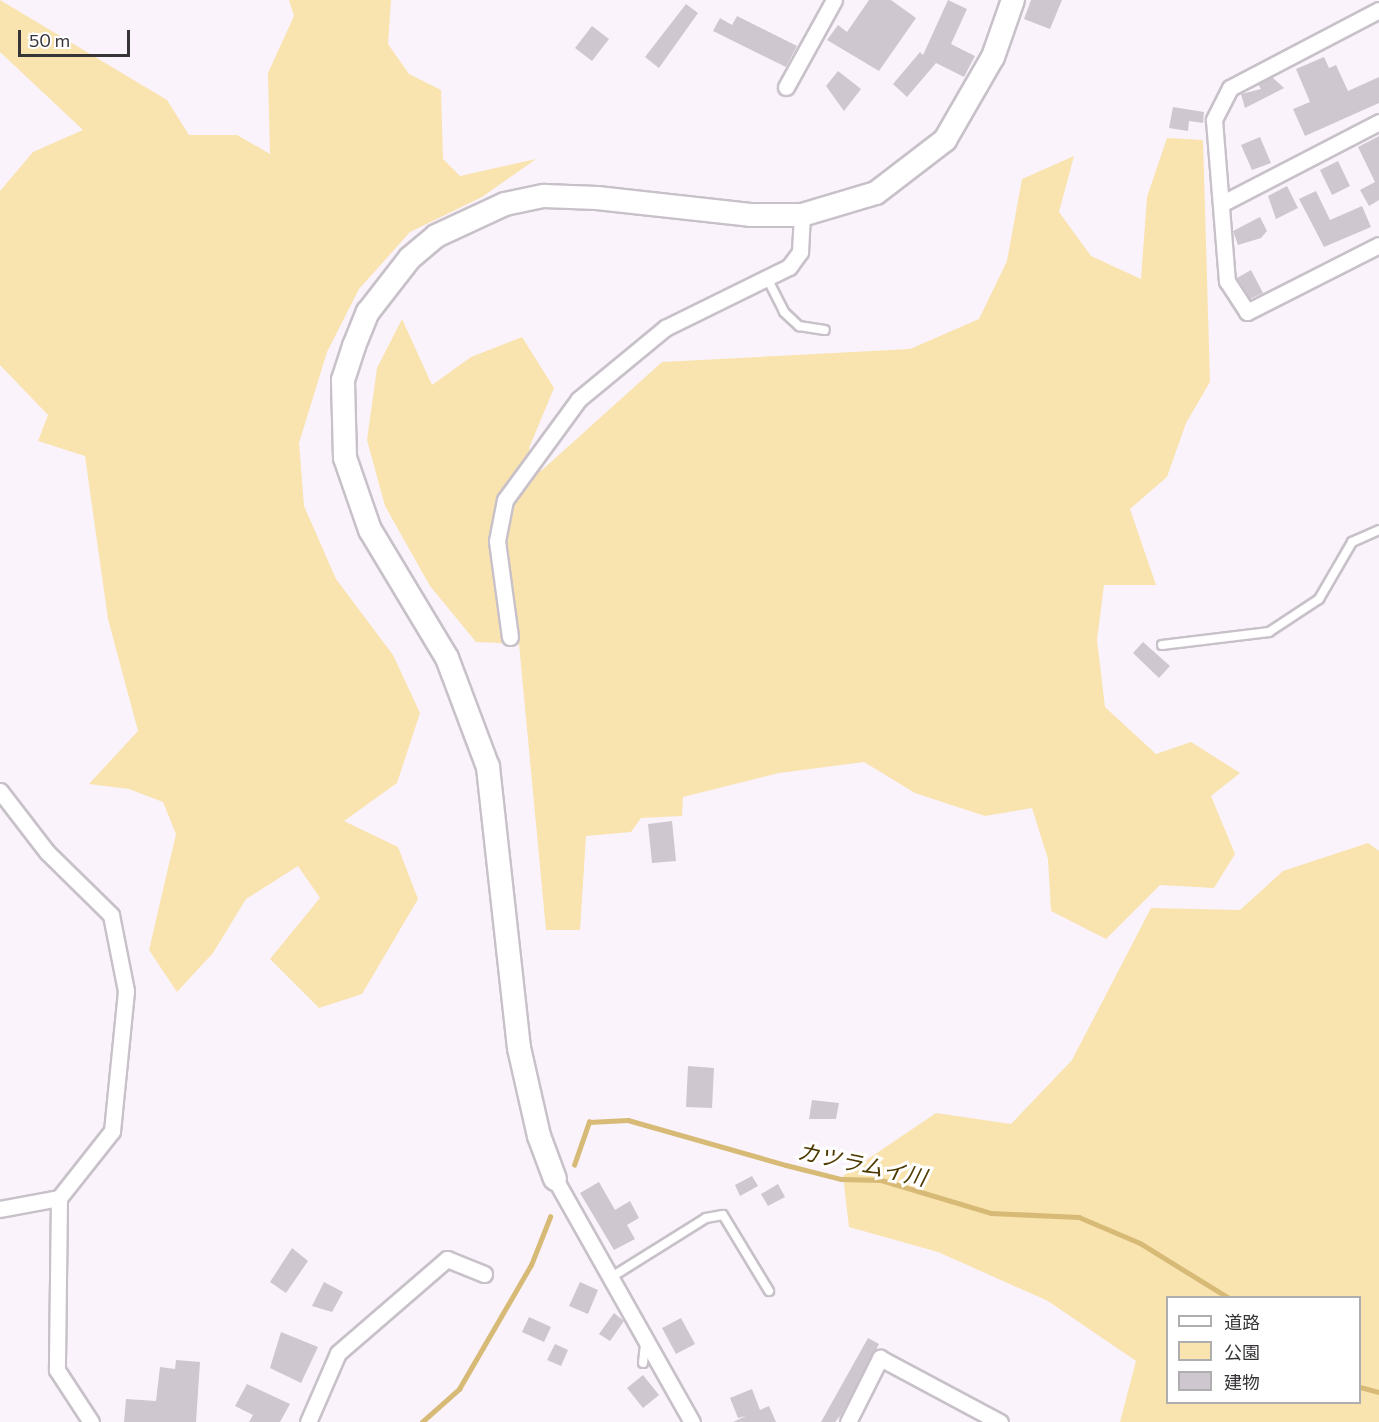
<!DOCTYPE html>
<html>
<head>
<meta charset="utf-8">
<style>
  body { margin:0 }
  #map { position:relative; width:1379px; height:1422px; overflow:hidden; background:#faf3fc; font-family:Commissioner,"Noto Sans JP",sans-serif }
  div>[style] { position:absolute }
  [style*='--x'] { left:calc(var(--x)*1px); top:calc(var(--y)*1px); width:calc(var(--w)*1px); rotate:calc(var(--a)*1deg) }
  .green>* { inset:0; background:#f9e3af }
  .stream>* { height:4.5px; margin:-2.25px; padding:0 2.25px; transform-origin:2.25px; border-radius:2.25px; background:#d7ba76 }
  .building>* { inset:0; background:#cec7cf }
  .roads { filter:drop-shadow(2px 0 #c8c1c9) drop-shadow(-2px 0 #c8c1c9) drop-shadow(0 2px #c8c1c9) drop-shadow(0 -2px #c8c1c9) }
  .lane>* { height:8px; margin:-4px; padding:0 4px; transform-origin:4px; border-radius:4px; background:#fff }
  .street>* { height:15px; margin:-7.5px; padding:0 7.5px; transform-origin:7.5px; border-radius:7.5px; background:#fff }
  .secondary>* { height:22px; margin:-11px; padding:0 11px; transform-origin:11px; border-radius:11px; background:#fff }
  span { translate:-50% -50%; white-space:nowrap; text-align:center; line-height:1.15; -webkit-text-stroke:6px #fff; paint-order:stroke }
  .water-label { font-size:22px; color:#4e3a01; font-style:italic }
  .legend { position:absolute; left:1166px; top:1296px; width:195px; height:108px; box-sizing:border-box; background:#fff; border:2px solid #afaeaf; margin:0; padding:8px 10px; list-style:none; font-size:18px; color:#373437 }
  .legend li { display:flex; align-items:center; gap:12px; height:30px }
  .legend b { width:30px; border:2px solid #afaeaf }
  .scale { position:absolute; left:18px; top:30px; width:112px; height:27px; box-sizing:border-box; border:3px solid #373437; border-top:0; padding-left:8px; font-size:18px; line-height:21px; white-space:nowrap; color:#373437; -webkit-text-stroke:4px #fff; paint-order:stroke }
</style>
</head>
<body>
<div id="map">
  <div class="green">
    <div style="clip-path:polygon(0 0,167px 100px,189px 135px,237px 135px,270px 154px,268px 73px,294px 16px,289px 0,391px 0,388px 44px,409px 74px,441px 90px,443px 159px,460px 176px,536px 159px,482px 197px,410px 232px,359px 289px,327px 352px,299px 443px,304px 506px,336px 579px,393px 655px,420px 713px,397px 783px,344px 821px,398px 847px,418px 899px,362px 994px,319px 1008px,270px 959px,320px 898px,298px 866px,246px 899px,213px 953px,177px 992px,149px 950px,176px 834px,163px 802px,129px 789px,89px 784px,138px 731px,108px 619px,85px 456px,38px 441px,48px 415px,0 365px,0 191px,33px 152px,83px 130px,0 52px)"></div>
    <div style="clip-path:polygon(1167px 138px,1203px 140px,1210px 382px,1186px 423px,1167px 477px,1130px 509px,1156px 585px,1104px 585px,1097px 640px,1105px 707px,1156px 754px,1191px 742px,1240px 773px,1211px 796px,1235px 854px,1214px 888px,1160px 885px,1106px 939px,1051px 911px,1048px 859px,1032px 808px,985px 816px,915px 793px,864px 762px,779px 773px,683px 797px,682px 816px,641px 818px,631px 832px,586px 836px,580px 930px,546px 930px,519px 644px,476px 642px,430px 586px,385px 506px,367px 440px,377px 368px,402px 319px,432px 385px,471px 357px,522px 337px,554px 388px,529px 448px,541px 471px,662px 362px,910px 349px,979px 319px,1007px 261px,1022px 179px,1074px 156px,1059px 212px,1091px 256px,1141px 279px,1147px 197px)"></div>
    <div style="clip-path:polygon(evenodd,1368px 843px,1379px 851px,1379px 1422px,1120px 1422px,1136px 1361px,1048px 1301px,938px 1252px,849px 1227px,843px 1176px,936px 1113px,1011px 1124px,1072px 1060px,1151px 908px,1240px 910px,1283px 871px,1368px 843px,1168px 1298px,1360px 1298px,1360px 1402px,1168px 1402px,1168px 1298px)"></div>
  </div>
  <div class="stream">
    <div style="--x:574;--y:1165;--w:46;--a:-70.8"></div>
    <div style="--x:589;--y:1122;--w:39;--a:-3"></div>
    <div style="--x:628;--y:1120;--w:164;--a:15.9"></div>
    <div style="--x:786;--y:1165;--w:57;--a:14.3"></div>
    <div style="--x:841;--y:1179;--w:40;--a:1.4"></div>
    <div style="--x:881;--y:1180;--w:115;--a:16.7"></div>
    <div style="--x:991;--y:1213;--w:88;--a:2.6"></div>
    <div style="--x:1079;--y:1217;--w:66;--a:23.1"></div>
    <div style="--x:1140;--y:1243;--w:105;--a:31.7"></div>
    <div style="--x:1360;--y:1387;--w:20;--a:15"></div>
    <div style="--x:422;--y:1422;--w:50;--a:-41.7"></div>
    <div style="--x:459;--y:1389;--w:143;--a:-59.9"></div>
    <div style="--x:531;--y:1265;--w:52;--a:-68.4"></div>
  </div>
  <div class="building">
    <div style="clip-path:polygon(869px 0,891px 0,916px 18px,879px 71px,827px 40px,838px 25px,847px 32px)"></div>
    <div style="clip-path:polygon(948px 0,967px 9px,951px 44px,975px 56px,964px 77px,936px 63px,907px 97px,893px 84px,920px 52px,923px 55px)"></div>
    <div style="clip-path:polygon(1031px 0,1062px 0,1050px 29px,1024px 19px)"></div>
    <div style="clip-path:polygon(686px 4px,698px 13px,659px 68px,645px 57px)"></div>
    <div style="clip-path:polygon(737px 16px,797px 46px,786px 67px,713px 31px,720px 18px,732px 25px)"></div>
    <div style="clip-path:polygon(592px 26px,609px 39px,592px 61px,575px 48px)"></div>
    <div style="clip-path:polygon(1324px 57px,1329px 68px,1336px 65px,1348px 91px,1379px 77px,1379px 103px,1305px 136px,1293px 109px,1310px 102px,1296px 69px)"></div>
    <div style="clip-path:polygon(838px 71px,861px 89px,844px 111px,826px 86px)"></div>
    <div style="clip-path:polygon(1272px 77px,1284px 88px,1245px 108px,1241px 94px,1261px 89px,1258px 84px)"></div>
    <div style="clip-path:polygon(1173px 107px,1204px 112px,1203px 123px,1189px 121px,1188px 131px,1169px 128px)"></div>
    <div style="clip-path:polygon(1379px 136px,1379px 200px,1369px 206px,1360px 190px,1375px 182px,1358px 147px)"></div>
    <div style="clip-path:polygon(1260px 137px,1271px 163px,1252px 170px,1241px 145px)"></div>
    <div style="clip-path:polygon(1338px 161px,1350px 186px,1332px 195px,1320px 170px)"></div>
    <div style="clip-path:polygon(1287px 186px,1298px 208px,1276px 219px,1268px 196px)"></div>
    <div style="clip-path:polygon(1316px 191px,1330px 220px,1362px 206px,1371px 227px,1324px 247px,1299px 199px)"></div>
    <div style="clip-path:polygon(1260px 217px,1267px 231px,1261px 238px,1238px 245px,1233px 231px)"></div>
    <div style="clip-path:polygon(1251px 270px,1263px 293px,1250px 299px,1237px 278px)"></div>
    <div style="clip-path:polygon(1143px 642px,1170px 666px,1159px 678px,1133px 653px)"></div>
    <div style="clip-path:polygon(672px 821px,676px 861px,652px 863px,648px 824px)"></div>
    <div style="clip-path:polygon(688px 1066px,714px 1068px,712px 1108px,686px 1107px)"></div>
    <div style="clip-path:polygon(812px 1100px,839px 1103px,836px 1119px,809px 1119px)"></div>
    <div style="clip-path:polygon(752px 1176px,758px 1186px,740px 1196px,735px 1185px)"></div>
    <div style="clip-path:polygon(599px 1182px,615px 1210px,630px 1201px,639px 1218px,627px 1225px,635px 1239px,614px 1250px,580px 1193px)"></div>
    <div style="clip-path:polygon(778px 1184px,785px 1197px,768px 1206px,761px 1194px)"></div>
    <div style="clip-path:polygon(292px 1248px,308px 1261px,286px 1293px,270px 1282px)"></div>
    <div style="clip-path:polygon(324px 1282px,343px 1292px,332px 1312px,312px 1306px)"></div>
    <div style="clip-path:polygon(580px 1282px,598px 1290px,588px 1314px,569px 1306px)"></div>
    <div style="clip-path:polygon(614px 1313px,624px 1321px,610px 1341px,599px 1334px)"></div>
    <div style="clip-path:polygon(529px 1317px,551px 1327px,544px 1342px,522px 1332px)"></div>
    <div style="clip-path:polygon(681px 1318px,695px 1344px,676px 1354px,662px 1328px)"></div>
    <div style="clip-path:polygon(281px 1332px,318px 1347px,301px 1383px,270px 1368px)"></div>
    <div style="clip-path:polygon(868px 1338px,879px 1344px,841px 1415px,835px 1422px,821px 1422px)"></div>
    <div style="clip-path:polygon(555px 1344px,568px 1350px,561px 1366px,547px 1360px)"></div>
    <div style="clip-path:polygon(176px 1360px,200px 1362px,196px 1422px,124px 1422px,126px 1399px,156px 1401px,160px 1367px,175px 1369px)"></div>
    <div style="clip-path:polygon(643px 1375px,659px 1395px,643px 1408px,627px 1388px)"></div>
    <div style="clip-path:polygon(247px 1384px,290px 1404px,280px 1422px,249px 1422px,253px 1415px,235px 1406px)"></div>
    <div style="clip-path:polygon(752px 1389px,760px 1410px,769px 1406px,776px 1422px,733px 1422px,746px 1416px,738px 1418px,730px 1398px)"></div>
  </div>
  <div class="roads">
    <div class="lane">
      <div style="--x:768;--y:280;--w:36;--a:63"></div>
      <div style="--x:784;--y:312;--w:21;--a:43"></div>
      <div style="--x:799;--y:326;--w:26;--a:9"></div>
      <div style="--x:1162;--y:645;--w:108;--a:-6.9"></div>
      <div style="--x:1269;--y:632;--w:60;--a:-33.4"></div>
      <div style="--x:1319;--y:599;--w:66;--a:-59.9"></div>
      <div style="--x:1352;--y:542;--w:30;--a:-24"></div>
      <div style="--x:610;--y:1278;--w:113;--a:-32"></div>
      <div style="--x:706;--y:1218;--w:17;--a:-10"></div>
      <div style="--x:723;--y:1215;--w:89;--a:58.8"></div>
      <div style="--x:643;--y:1363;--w:18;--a:-84"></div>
    </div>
    <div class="street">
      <div style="--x:1379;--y:10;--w:168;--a:152.4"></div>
      <div style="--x:1230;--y:88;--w:36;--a:117"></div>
      <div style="--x:1214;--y:120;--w:162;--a:85.4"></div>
      <div style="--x:1227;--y:281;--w:37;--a:57"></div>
      <div style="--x:1247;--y:312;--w:148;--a:-26.9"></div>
      <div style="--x:786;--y:87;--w:99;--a:-61.1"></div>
      <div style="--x:1221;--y:204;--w:178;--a:-27.4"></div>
      <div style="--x:510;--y:637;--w:97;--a:-97.7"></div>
      <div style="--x:497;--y:541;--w:42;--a:-79"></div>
      <div style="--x:505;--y:500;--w:125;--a:-53.8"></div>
      <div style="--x:579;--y:399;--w:112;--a:-39.5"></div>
      <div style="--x:665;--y:328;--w:138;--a:-26.2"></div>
      <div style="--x:789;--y:267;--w:19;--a:-54"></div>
      <div style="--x:800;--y:252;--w:37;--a:-87"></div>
      <div style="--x:0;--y:791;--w:77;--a:52.4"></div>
      <div style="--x:47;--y:852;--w:90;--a:44.5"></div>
      <div style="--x:111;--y:915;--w:77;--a:78.8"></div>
      <div style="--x:126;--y:991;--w:141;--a:95.7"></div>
      <div style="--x:112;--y:1131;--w:85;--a:128.3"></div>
      <div style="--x:59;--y:1198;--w:172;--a:90.7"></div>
      <div style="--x:57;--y:1370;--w:62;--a:56.8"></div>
      <div style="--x:555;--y:1179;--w:279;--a:60.6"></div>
      <div style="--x:0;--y:1209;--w:60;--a:-10.6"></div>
      <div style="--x:308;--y:1422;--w:75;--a:-66.5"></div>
      <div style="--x:338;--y:1353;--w:144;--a:-40.8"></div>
      <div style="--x:447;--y:1259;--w:40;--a:22"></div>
      <div style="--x:848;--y:1422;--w:72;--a:-63.4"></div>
      <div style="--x:880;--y:1358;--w:136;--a:28.1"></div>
    </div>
    <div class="secondary">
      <div style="--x:555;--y:1179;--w:46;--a:-110.4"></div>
      <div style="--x:539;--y:1136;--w:90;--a:-102.8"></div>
      <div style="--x:519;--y:1048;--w:283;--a:-96.3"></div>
      <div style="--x:488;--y:767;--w:116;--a:-110.6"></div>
      <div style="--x:447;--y:658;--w:149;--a:-121"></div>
      <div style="--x:370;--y:530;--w:76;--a:-109.1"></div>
      <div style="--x:345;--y:458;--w:78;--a:-91.5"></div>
      <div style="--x:343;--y:380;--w:36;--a:-72"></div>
      <div style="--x:354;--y:346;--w:37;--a:-68"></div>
      <div style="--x:368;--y:312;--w:68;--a:-52.1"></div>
      <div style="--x:410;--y:258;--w:34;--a:-40"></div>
      <div style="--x:436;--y:236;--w:76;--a:-24.9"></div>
      <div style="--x:505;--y:204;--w:40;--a:-12"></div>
      <div style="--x:544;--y:196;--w:53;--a:2.2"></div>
      <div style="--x:597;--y:198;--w:154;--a:6.3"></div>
      <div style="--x:750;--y:215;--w:52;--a:0"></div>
      <div style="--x:802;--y:215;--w:77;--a:-16.6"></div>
      <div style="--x:876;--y:193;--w:87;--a:-37.5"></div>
      <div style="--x:945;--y:140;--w:96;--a:-60"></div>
      <div style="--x:993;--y:57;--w:60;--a:-70.7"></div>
    </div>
  </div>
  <div class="water-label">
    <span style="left:862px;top:1164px;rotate:12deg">カツラムイ川</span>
  </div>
  <ul class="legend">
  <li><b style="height:8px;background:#fff"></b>道路</li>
  <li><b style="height:16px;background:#f9e3af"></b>公園</li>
  <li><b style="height:16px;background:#cec7cf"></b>建物</li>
  </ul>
  <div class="scale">50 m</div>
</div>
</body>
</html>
